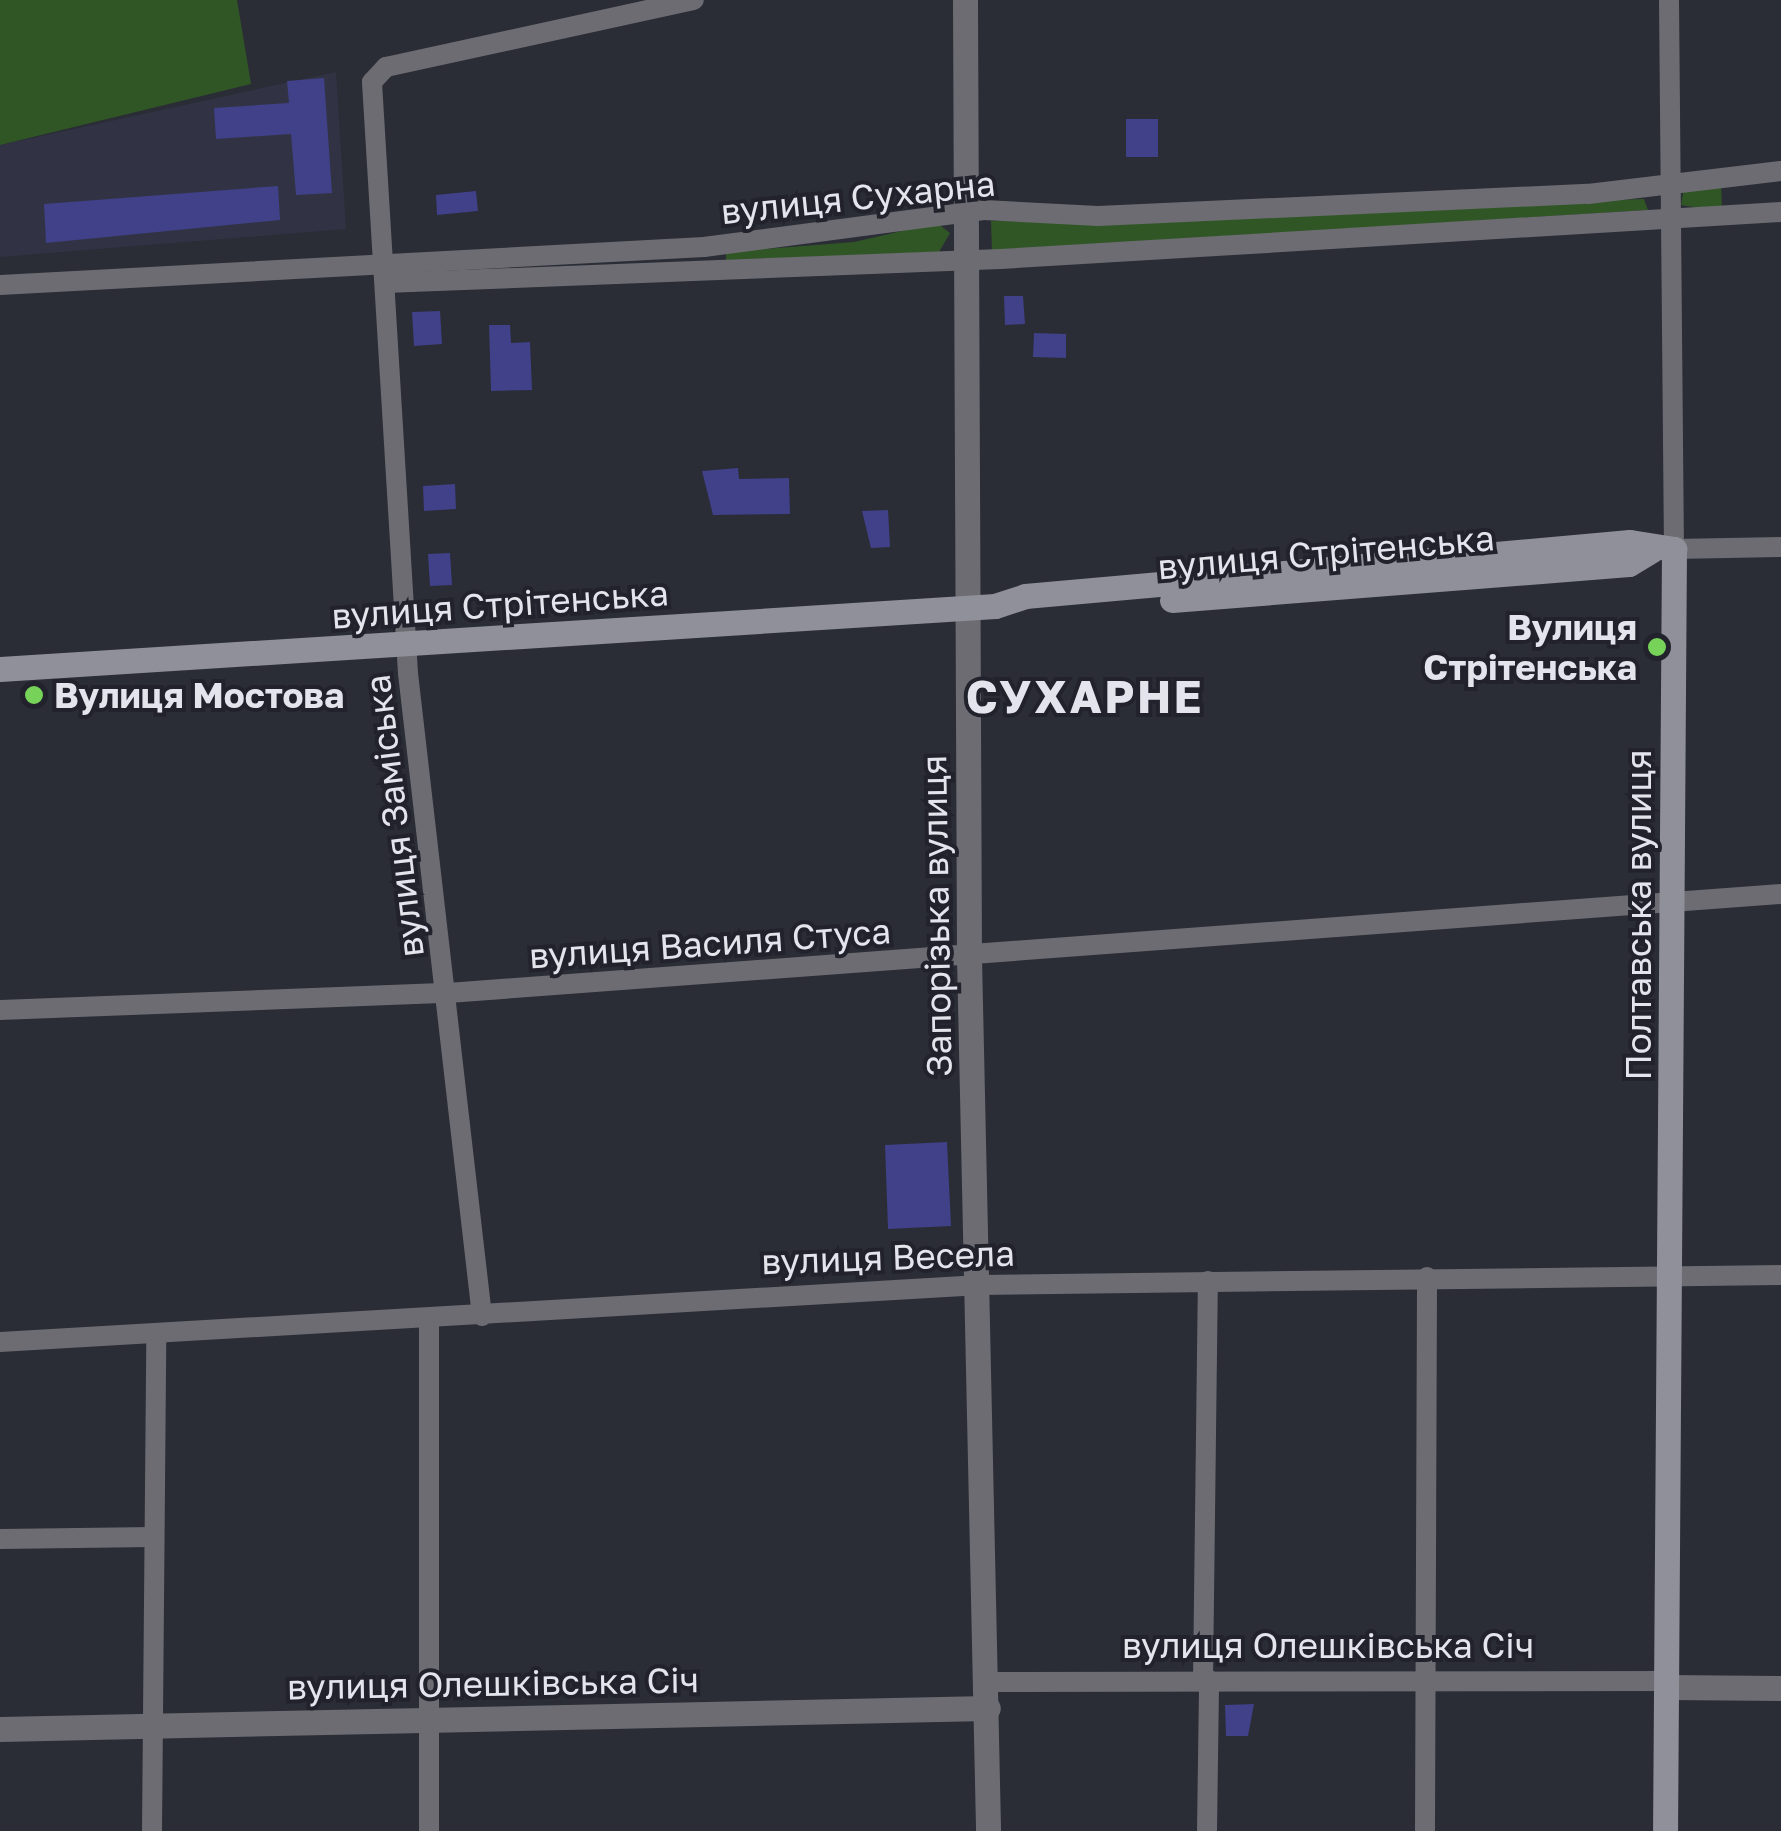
<!DOCTYPE html>
<html>
<head>
<meta charset="utf-8">
<style>
  body { margin:0 }
  #map { position:relative; width:1781px; height:1831px; overflow:hidden; background:#2a2c36; font-family:"Golos Text",sans-serif }
  div>[style] { position:absolute }
  [style*='--x'] { left:calc(var(--x)*1px); top:calc(var(--y)*1px); width:calc(var(--w)*1px); rotate:calc(var(--a)*1deg) }
  .built>* { inset:0; background:#313344 }
  .green>* { inset:0; background:#315626 }
  .building>* { inset:0; background:#404188 }
  .minor>* { height:20px; margin:-10px; padding:0 10px; transform-origin:10px; border-radius:10px; background:#6c6c72 }
  .tertiary>* { height:25px; margin:-12.5px; padding:0 12.5px; transform-origin:12.5px; border-radius:12.5px; background:#6c6c72 }
  .secondary>* { height:25px; margin:-12.5px; padding:0 12.5px; transform-origin:12.5px; border-radius:12.5px; background:#8f9099 }
  .dots>* { width:28px; height:28px; translate:-50% -50%; box-sizing:border-box; border:5px solid #21222c; border-radius:50% }
  span { translate:-50% -50%; white-space:nowrap; text-align:center; line-height:1.15; -webkit-text-stroke:8px #21222c; paint-order:stroke }
  .street-label { font-size:35px; color:#e4e5ec }
  .poi-label { font-size:35px; color:#e4e5ec; font-weight:700 }
  .right { translate:-100% -50%; text-align:right }
  .left { translate:0 -50%; text-align:left }
  .district-label { font-size:45px; color:#e4e5ec; font-weight:700; letter-spacing:2.5px }
</style>
</head>
<body>
<div id="map">
  <div class="built">
    <div style="clip-path:polygon(336px 72px,346px 229px,0 257px,0 145px)"></div>
  </div>
  <div class="green">
    <div style="clip-path:polygon(0 0,237px 0,251px 84px,0 145px)"></div>
    <div style="clip-path:polygon(1721px 180px,1722px 212px,1681px 205px,1684px 187px)"></div>
    <div style="clip-path:polygon(1644px 199px,1648px 210px,992px 251px,991px 221px)"></div>
    <div style="clip-path:polygon(937px 223px,950px 233px,939px 252px,726px 260px,726px 252px,854px 242px)"></div>
  </div>
  <div class="building">
    <div style="clip-path:polygon(324px 78px,332px 193px,296px 195px,291px 134px,216px 139px,214px 108px,289px 103px,287px 81px)"></div>
    <div style="clip-path:polygon(1126px 119px,1158px 119px,1158px 157px,1126px 157px)"></div>
    <div style="clip-path:polygon(278px 186px,280px 220px,46px 243px,44px 204px)"></div>
    <div style="clip-path:polygon(476px 191px,478px 211px,437px 215px,436px 195px)"></div>
    <div style="clip-path:polygon(1004px 296px,1023px 296px,1025px 324px,1005px 325px)"></div>
    <div style="clip-path:polygon(440px 311px,442px 344px,414px 346px,412px 312px)"></div>
    <div style="clip-path:polygon(489px 325px,510px 325px,511px 343px,530px 342px,532px 390px,491px 391px)"></div>
    <div style="clip-path:polygon(1034px 333px,1066px 334px,1066px 358px,1033px 357px)"></div>
    <div style="clip-path:polygon(738px 468px,739px 479px,789px 478px,790px 514px,713px 515px,702px 471px)"></div>
    <div style="clip-path:polygon(455px 484px,456px 509px,424px 511px,423px 486px)"></div>
    <div style="clip-path:polygon(888px 510px,890px 547px,871px 548px,862px 511px)"></div>
    <div style="clip-path:polygon(450px 553px,452px 585px,430px 586px,428px 554px)"></div>
    <div style="clip-path:polygon(947px 1142px,951px 1226px,888px 1229px,885px 1145px)"></div>
    <div style="clip-path:polygon(1254px 1704px,1248px 1736px,1226px 1736px,1225px 1705px)"></div>
  </div>
  <div class="minor">
    <div style="--x:1669;--y:0;--w:549;--a:89.48"></div>
    <div style="--x:1674;--y:549;--w:107;--a:-1.1"></div>
    <div style="--x:385;--y:283;--w:616;--a:-2.23"></div>
    <div style="--x:1001;--y:259;--w:781;--a:-3.45"></div>
    <div style="--x:0;--y:285;--w:705;--a:-3.09"></div>
    <div style="--x:704;--y:247;--w:282;--a:-7.5"></div>
    <div style="--x:984;--y:210;--w:114;--a:3"></div>
    <div style="--x:1098;--y:216;--w:490;--a:-2.6"></div>
    <div style="--x:1588;--y:194;--w:194;--a:-6.8"></div>
    <div style="--x:0;--y:1010;--w:448;--a:-2.2"></div>
    <div style="--x:448;--y:993;--w:1337;--a:-4.25"></div>
    <div style="--x:482;--y:1316;--w:647;--a:-96.57"></div>
    <div style="--x:408;--y:673;--w:592;--a:-93.49"></div>
    <div style="--x:372;--y:82;--w:21;--a:-47"></div>
    <div style="--x:386;--y:67;--w:315;--a:-12.3"></div>
    <div style="--x:429;--y:1319;--w:512;--a:90"></div>
    <div style="--x:0;--y:1342;--w:982;--a:-3.33"></div>
    <div style="--x:980;--y:1285;--w:801;--a:-0.72"></div>
    <div style="--x:0;--y:1539;--w:154;--a:-0.7"></div>
    <div style="--x:1203;--y:1680;--w:399;--a:-89.3"></div>
    <div style="--x:988;--y:1682;--w:680;--a:-0.08"></div>
    <div style="--x:152;--y:1831;--w:498;--a:-89.5"></div>
    <div style="--x:1207;--y:1831;--w:151;--a:-89.2"></div>
    <div style="--x:1425;--y:1831;--w:554;--a:-89.79"></div>
  </div>
  <div class="tertiary">
    <div style="--x:965;--y:0;--w:957;--a:89.76"></div>
    <div style="--x:969;--y:957;--w:874;--a:88.75"></div>
    <div style="--x:1668;--y:1687;--w:113;--a:0.5"></div>
    <div style="--x:0;--y:1729;--w:988;--a:-1.22"></div>
  </div>
  <div class="secondary">
    <div style="--x:1172;--y:600;--w:458;--a:-4.5"></div>
    <div style="--x:1629;--y:564;--w:27;--a:-31"></div>
    <div style="--x:0;--y:669;--w:997;--a:-3.62"></div>
    <div style="--x:995;--y:606;--w:32;--a:-18"></div>
    <div style="--x:1025;--y:596;--w:607;--a:-5.1"></div>
    <div style="--x:1630;--y:542;--w:45;--a:9"></div>
    <div style="--x:1674;--y:549;--w:1282;--a:90.4"></div>
  </div>
  <div class="dots">
    <div style="left:1657px;top:647px;background:#77d259"></div>
    <div style="left:34px;top:695px;background:#77d259"></div>
  </div>
  <div class="street-label">
    <span style="left:858px;top:197px;rotate:-6deg">вулиця Сухарна</span>
    <span style="left:1326px;top:552px;rotate:-5deg">вулиця Стрітенська</span>
    <span style="left:500px;top:604px;rotate:-4deg">вулиця Стрітенська</span>
    <span style="left:394px;top:816px;rotate:-97deg">вулиця Заміська</span>
    <span style="left:1638px;top:915px;rotate:-90deg">Полтавська вулиця</span>
    <span style="left:936px;top:916px;rotate:-91deg">Запорізька вулиця</span>
    <span style="left:710px;top:943px;rotate:-4deg">вулиця Василя Стуса</span>
    <span style="left:888px;top:1257px;rotate:-2deg">вулиця Весела</span>
    <span style="left:1328px;top:1645px">вулиця Олешківська Січ</span>
    <span style="left:493px;top:1683px;rotate:-1deg">вулиця Олешківська Січ</span>
  </div>
  <div class="poi-label">
    <span class="right" style="left:1637px;top:647px">Вулиця<br>Стрітенська</span>
    <span class="left" style="left:54px;top:695px">Вулиця Мостова</span>
  </div>
  <div class="district-label">
    <span style="left:1085px;top:697px">СУХАРНЕ</span>
  </div>
</div>
</body>
</html>
